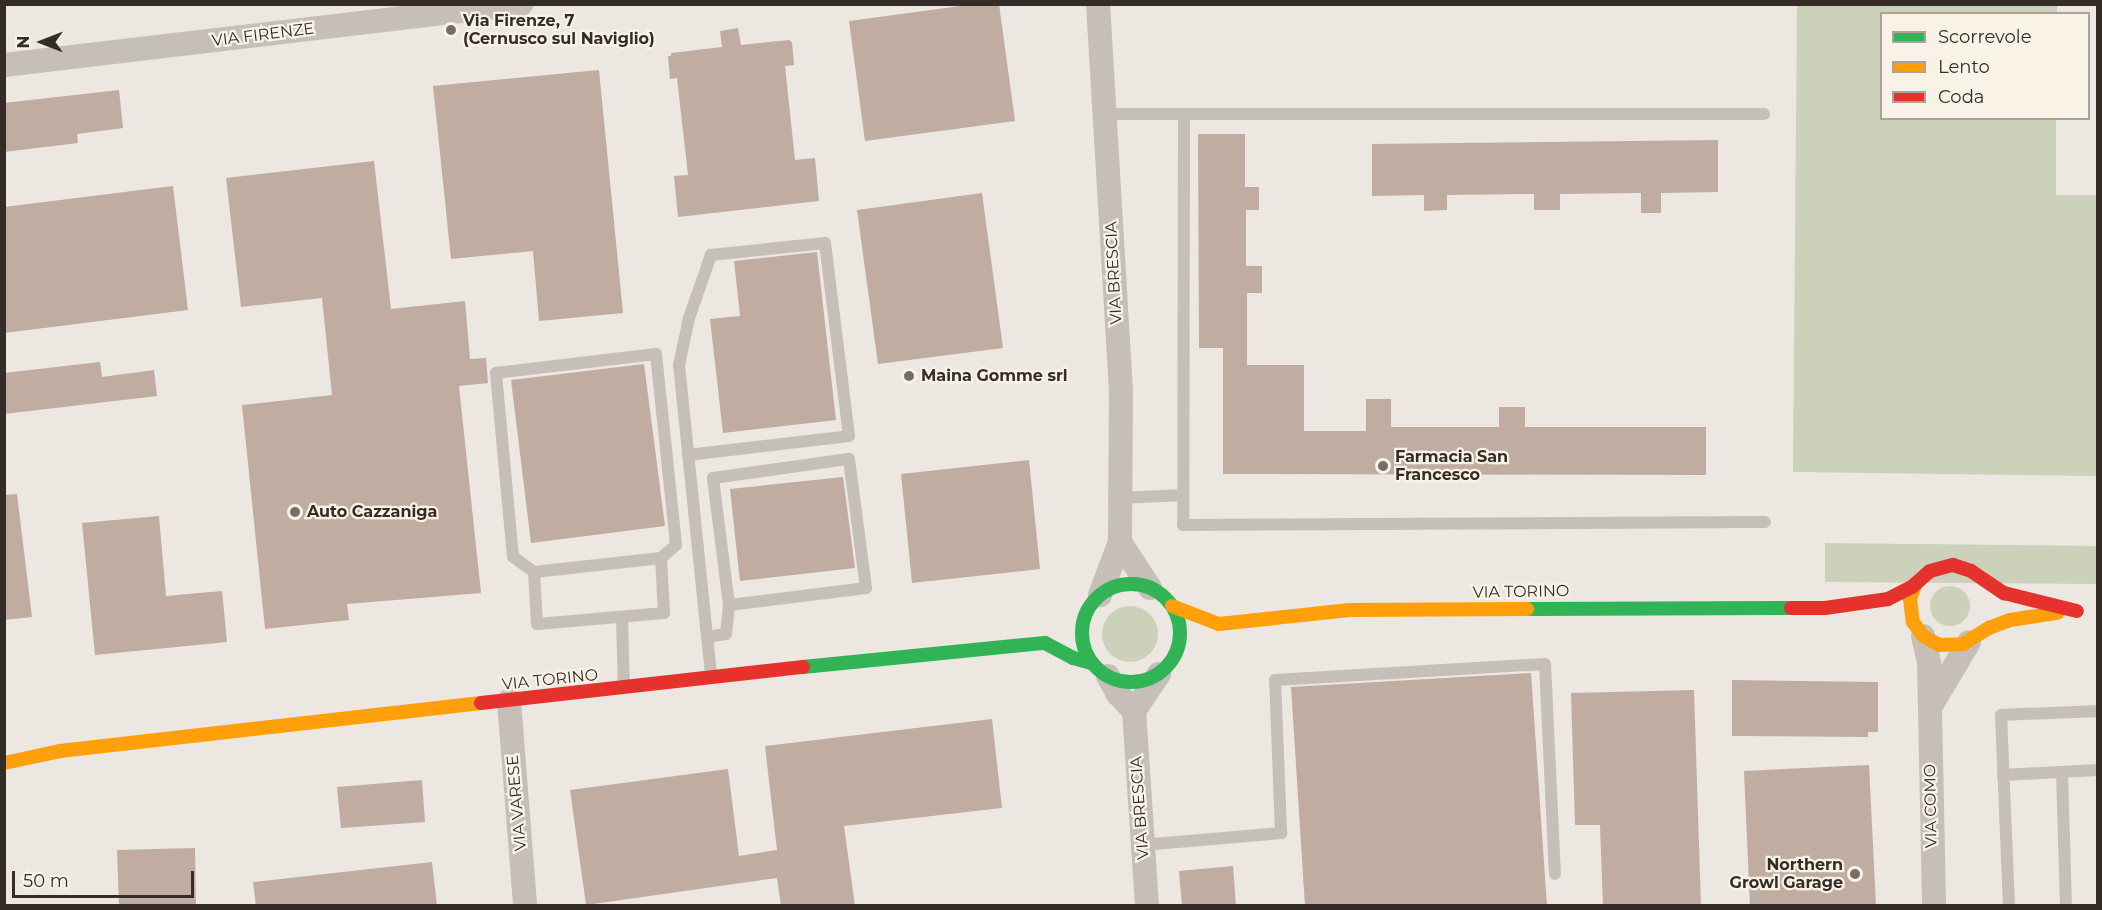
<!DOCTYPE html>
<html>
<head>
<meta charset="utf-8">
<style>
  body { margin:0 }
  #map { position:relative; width:2102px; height:910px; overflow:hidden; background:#ece7e0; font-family:Montserrat,sans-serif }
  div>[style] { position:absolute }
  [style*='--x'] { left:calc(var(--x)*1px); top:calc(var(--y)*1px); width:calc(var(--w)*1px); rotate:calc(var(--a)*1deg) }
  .green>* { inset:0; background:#ccd2b9 }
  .round { border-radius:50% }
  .building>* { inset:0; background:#c0aca1 }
  .lane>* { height:12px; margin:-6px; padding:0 6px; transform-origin:6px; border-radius:6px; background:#c5bfb8 }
  .street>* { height:24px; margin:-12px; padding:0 12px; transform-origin:12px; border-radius:12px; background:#c5bfb8 }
  .fast>* { height:14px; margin:-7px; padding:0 7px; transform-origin:7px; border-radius:7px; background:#30b455 }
  .fast>.ring { margin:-7px; padding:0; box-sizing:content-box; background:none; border:14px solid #30b455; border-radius:50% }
  .slow>* { height:14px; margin:-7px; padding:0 7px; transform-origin:7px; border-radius:7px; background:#ff9f0a }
  .jam>* { height:14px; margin:-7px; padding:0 7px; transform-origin:7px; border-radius:7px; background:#e5322d }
  .dots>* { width:16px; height:16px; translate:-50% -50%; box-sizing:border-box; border:3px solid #f9f2e6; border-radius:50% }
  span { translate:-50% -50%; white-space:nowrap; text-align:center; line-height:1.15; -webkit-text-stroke:4.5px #f9f2e6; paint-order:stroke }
  .poi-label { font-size:16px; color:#362c27; font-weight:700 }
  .left { translate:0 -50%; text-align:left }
  .right { translate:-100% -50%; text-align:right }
  .street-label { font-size:16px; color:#362c27 }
  .frame { position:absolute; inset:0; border:6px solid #362c27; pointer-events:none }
  .legend { position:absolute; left:1880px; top:12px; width:210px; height:108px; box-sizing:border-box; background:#f9f2e6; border:2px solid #aba39a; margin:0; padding:8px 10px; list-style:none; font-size:18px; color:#362c27 }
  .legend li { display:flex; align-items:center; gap:12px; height:30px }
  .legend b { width:30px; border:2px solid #aba39a }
  .north { position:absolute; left:12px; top:12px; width:60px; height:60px; -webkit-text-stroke:4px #f9f2e6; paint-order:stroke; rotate:270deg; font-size:16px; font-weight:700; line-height:24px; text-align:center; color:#362c27 }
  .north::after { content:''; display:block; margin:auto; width:21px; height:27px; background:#362c27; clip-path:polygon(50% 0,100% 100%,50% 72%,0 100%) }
  .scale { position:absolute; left:12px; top:871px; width:182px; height:27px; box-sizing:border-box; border:3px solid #362c27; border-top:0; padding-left:8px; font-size:18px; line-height:21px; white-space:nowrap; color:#362c27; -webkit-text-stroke:4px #f9f2e6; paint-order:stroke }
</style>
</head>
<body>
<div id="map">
  <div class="green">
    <div style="clip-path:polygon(1797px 5px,2057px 5px,2057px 13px,1882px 14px,1882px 118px,2056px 119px,2056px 195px,2097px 195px,2097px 476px,1793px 472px)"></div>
    <div style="clip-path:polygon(1825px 543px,2097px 546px,2097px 584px,1825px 582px)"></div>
    <div class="round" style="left:1930px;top:586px;width:40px;height:40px"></div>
    <div class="round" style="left:1102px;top:606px;width:56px;height:56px"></div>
  </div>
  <div class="building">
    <div style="clip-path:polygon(975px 4px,999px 4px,1015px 121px,865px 141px,849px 21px)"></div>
    <div style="clip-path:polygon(738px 28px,741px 45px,789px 40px,792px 42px,794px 65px,785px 66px,795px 160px,815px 158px,819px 201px,678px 217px,674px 176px,688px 175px,677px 78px,670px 79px,668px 56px,671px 56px,671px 53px,722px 47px,720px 31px)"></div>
    <div style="clip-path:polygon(599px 70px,623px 313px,539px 321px,533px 251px,451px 259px,433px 86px)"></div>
    <div style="clip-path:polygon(119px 90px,123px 128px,77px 134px,78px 143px,4px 152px,4px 103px)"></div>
    <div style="clip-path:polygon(1198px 134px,1245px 134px,1245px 187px,1259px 187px,1259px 210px,1246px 210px,1246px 266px,1262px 266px,1262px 293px,1247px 293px,1247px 365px,1304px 365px,1304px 431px,1366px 431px,1366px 399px,1391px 399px,1391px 427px,1499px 427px,1499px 407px,1525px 407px,1525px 427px,1706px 427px,1706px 475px,1223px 474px,1223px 348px,1199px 348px)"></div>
    <div style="clip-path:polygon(1718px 140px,1718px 192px,1661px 193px,1661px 213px,1641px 213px,1641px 193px,1560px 194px,1560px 210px,1534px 210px,1534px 194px,1447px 195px,1447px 210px,1424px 211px,1424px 195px,1372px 196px,1372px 144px)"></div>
    <div style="clip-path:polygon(374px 161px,391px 309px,465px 301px,470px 359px,486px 358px,488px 383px,459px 386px,481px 593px,347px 604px,349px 620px,265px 629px,242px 405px,332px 395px,322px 298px,241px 307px,226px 178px)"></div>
    <div style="clip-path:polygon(173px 186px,188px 310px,4px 333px,4px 207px)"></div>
    <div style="clip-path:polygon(982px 193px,1003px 348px,878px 364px,857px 210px)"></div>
    <div style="clip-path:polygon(817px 252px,836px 420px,723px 433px,710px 319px,740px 316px,734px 261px)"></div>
    <div style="clip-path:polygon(100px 362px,102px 377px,154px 370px,157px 396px,4px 414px,4px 373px)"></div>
    <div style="clip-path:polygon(644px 364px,665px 526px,531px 543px,511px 380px)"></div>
    <div style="clip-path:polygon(1029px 460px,1040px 569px,912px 583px,901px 474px)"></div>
    <div style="clip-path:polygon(843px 477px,855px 568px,740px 581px,730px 489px)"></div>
    <div style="clip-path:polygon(17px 494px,32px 617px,4px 620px,4px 495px)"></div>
    <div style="clip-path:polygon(159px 516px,166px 596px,222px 591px,227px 642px,95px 655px,82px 523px)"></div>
    <div style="clip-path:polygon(1531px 673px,1547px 906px,1305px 906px,1291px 687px)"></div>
    <div style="clip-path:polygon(1732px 680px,1878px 682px,1878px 732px,1868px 732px,1868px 737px,1732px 736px)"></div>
    <div style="clip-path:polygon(1694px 690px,1701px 906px,1603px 906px,1600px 825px,1575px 825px,1571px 693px)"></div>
    <div style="clip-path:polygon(992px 719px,1002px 808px,844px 826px,855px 906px,781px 906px,777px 878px,586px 905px,570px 790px,728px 769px,739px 856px,777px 850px,765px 746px)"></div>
    <div style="clip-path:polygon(1869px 765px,1876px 906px,1750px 906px,1744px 771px)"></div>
    <div style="clip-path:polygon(422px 780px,425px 822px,341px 828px,337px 787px)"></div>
    <div style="clip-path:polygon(195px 848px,196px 906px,119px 906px,117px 850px)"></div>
    <div style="clip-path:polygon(432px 862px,437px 906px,256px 906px,253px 882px)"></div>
    <div style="clip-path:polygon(1233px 866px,1236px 906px,1182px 906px,1179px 871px)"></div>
  </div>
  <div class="lane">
    <div style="--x:1105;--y:114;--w:659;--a:0"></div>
    <div style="--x:1184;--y:114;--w:411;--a:90.1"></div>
    <div style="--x:1183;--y:525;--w:582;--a:-0.3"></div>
    <div style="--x:688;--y:455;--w:162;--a:-6.7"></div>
    <div style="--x:849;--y:436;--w:194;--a:-97.1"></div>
    <div style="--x:825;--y:243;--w:115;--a:174"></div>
    <div style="--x:711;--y:255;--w:67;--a:109.2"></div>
    <div style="--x:689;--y:318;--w:48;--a:102"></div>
    <div style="--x:679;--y:365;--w:314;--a:84.1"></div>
    <div style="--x:1120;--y:498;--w:63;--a:-2.7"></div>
    <div style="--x:661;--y:558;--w:55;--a:86.9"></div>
    <div style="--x:664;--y:613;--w:127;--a:175"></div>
    <div style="--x:537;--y:624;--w:52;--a:-93.3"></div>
    <div style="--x:534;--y:572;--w:128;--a:-6.3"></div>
    <div style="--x:534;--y:572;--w:26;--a:-144"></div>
    <div style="--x:513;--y:557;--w:185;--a:-95.3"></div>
    <div style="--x:496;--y:373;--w:161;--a:-6.8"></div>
    <div style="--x:656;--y:354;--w:192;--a:84"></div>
    <div style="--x:676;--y:545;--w:20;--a:139"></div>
    <div style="--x:622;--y:617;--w:70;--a:88.4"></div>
    <div style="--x:707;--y:637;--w:19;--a:-9"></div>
    <div style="--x:726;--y:634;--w:29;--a:-84"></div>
    <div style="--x:729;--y:605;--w:128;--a:-97.2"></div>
    <div style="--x:713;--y:478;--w:137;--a:-8"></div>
    <div style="--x:849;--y:459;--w:130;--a:82.5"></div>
    <div style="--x:866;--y:588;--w:138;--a:172.9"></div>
    <div style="--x:2062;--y:772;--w:134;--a:88.3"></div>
    <div style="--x:2003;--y:775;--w:95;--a:-3"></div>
    <div style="--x:1142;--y:845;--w:140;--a:-4.9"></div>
    <div style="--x:1281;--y:833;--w:153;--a:-92.2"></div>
    <div style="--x:1275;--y:680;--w:270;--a:-3.4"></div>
    <div style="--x:1545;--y:664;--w:210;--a:87.3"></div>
    <div style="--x:2009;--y:906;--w:191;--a:-92.4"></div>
    <div style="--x:2001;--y:715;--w:97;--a:-2.4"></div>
  </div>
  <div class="street">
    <div style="--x:1098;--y:4;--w:387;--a:86.6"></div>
    <div style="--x:1121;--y:390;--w:152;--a:90.4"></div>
    <div style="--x:1120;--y:542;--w:57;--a:110.7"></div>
    <div style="--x:4;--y:65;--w:521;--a:-6.73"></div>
    <div style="--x:1120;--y:542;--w:55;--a:56.9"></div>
    <div style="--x:1923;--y:636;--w:28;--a:77"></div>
    <div style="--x:1929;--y:663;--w:243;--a:88.8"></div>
    <div style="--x:1108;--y:676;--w:21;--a:61"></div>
    <div style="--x:1118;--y:694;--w:23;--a:47"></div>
    <div style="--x:509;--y:701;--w:206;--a:85.5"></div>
    <div style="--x:1932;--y:704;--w:72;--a:-59.2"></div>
    <div style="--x:1147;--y:906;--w:195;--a:-93.8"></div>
    <div style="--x:1134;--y:711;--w:45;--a:-56"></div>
  </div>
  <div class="fast">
    <div class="ring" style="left:1082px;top:584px;width:84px;height:84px"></div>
    <div style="--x:1527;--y:609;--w:264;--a:-0.2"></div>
    <div style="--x:803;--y:667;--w:243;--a:-5.7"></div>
    <div style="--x:1045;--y:643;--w:32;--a:28"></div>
    <div style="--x:1073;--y:658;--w:20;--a:15"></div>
  </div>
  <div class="slow">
    <div style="--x:1916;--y:583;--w:17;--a:111"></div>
    <div style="--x:1910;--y:599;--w:23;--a:83"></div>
    <div style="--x:1913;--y:622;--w:17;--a:54"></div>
    <div style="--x:1923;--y:636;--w:18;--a:29"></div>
    <div style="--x:1939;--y:645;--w:24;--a:-2"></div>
    <div style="--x:1963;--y:644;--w:31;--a:-32"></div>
    <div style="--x:1989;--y:628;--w:22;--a:-21"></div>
    <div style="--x:2010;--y:620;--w:48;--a:-8.5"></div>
    <div style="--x:1172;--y:606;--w:50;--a:21"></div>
    <div style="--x:1219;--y:624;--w:131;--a:-6.1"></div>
    <div style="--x:1349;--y:610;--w:178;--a:-0.3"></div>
    <div style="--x:4;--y:763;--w:57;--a:-12.1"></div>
    <div style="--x:60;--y:751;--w:424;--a:-6.5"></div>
  </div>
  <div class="jam">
    <div style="--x:1791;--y:608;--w:34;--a:0"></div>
    <div style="--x:1825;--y:608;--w:64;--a:-8.1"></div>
    <div style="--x:1888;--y:599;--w:27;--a:-27"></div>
    <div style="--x:1912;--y:587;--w:24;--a:-42"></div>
    <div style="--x:1930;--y:571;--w:24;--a:-15"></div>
    <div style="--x:1953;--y:565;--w:19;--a:18"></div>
    <div style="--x:1971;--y:571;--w:40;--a:34"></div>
    <div style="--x:2004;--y:593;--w:75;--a:13.9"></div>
    <div style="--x:481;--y:703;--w:324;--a:-6.4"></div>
  </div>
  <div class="dots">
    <div style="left:451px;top:30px;background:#766d68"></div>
    <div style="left:909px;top:376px;background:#766d68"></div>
    <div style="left:1383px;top:466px;background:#766d68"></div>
    <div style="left:295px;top:512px;background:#766d68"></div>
    <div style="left:1855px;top:874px;background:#766d68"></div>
  </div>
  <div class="poi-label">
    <span class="left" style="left:463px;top:30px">Via Firenze, 7<br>(Cernusco sul Naviglio)</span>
    <span class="left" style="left:921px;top:376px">Maina Gomme srl</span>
    <span class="left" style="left:1395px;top:466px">Farmacia San<br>Francesco</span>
    <span class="left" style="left:307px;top:512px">Auto Cazzaniga</span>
    <span class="right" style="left:1843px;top:874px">Northern<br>Growl Garage</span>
  </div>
  <div class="street-label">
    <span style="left:263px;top:35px;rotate:-7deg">VIA FIRENZE</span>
    <span style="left:1114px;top:273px;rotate:-93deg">VIA BRESCIA</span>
    <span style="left:1521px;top:592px;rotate:-1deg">VIA TORINO</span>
    <span style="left:550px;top:680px;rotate:-6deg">VIA TORINO</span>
    <span style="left:517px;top:803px;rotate:-95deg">VIA VARESE</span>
    <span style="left:1931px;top:806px;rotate:-91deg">VIA COMO</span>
    <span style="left:1140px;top:808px;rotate:-94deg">VIA BRESCIA</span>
  </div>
  <div class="frame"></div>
  <ul class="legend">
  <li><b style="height:8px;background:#30b455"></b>Scorrevole</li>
  <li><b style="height:8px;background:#ff9f0a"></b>Lento</li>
  <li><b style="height:8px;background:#e5322d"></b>Coda</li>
  </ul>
  <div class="north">N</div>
  <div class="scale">50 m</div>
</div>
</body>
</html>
